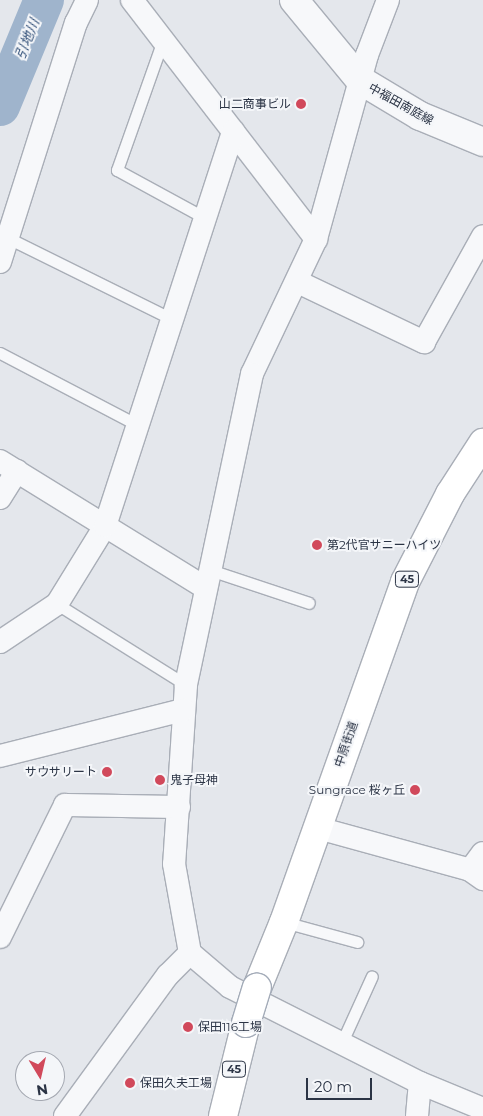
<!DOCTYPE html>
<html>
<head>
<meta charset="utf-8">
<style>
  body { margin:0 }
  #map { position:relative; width:483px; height:1116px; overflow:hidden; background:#e4e7ec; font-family:Montserrat,"Noto Sans JP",sans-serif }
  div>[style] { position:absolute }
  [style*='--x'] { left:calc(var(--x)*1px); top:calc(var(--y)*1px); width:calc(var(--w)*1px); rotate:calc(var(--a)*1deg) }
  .river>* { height:40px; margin:-20px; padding:0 20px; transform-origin:20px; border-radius:20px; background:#9fb4cc }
  .roads { filter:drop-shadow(1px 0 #a9aeb7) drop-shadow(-1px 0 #a9aeb7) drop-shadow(0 1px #a9aeb7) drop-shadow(0 -1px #a9aeb7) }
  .service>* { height:11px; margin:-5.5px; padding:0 5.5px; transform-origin:5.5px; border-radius:5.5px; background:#f7f8fa }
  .minor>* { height:22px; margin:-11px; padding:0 11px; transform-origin:11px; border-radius:11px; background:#f7f8fa }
  .tertiary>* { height:28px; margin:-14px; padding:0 14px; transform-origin:14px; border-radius:14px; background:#f7f8fa }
  .primary>* { height:28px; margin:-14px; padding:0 14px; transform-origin:14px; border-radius:14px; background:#fff }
  .bridges { filter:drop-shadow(1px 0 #a3abb8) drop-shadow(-1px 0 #a3abb8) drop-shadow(0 1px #a3abb8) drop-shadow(0 -1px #a3abb8) }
  .primary-bridge>* { height:28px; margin:-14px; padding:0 14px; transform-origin:14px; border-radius:14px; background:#fff }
  .dots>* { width:14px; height:14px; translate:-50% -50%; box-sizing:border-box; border:2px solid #f4f6f9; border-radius:50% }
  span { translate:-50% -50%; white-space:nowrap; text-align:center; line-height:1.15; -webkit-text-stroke:4px #f4f6f9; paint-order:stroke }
  .shield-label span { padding:1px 4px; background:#f4f6f9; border:1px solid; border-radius:4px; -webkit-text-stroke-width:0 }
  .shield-label { font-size:11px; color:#2b3445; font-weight:700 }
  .poi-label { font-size:12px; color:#2b3445 }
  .right { translate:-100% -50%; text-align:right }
  .left { translate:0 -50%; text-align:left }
  .street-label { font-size:12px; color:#2b3445 }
  .water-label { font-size:14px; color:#34527a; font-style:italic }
  .north { position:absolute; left:15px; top:1051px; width:50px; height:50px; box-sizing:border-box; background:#f4f6f9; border:1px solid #a4a8b1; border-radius:50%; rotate:171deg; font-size:14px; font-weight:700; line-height:20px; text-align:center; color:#2b3445 }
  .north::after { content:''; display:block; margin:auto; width:18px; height:22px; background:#d1495b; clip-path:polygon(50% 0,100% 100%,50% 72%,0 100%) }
  .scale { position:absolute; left:306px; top:1078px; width:66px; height:22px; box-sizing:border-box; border:2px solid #2b3445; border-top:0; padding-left:6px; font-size:15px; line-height:18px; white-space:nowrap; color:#2b3445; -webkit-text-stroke:4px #f4f6f9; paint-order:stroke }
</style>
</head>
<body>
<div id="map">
  <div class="river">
    <div style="--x:0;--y:106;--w:115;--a:-67.5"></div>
  </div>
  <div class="roads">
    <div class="service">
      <div style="--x:163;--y:40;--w:138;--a:109.5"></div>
      <div style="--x:117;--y:170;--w:100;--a:28.6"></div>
      <div style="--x:8;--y:238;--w:183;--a:26.3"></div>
      <div style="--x:0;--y:353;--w:156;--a:27.6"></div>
      <div style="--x:210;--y:570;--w:104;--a:18.4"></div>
      <div style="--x:57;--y:604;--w:152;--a:32.1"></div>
      <div style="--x:284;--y:922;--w:76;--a:15.3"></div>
      <div style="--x:342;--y:1042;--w:72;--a:-65.6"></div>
    </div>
    <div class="minor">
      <div style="--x:132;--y:0;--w:302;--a:52.4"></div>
      <div style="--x:388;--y:0;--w:59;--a:110.9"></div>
      <div style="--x:367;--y:55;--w:191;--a:105.5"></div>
      <div style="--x:316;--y:239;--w:149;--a:115.4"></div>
      <div style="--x:252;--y:374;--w:318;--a:102"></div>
      <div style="--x:186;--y:685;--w:179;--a:93.8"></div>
      <div style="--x:174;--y:864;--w:90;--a:79.8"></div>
      <div style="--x:190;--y:953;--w:52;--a:40.4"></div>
      <div style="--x:230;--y:987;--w:213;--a:26.8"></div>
      <div style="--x:420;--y:1083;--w:68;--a:22.4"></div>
      <div style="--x:0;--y:262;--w:251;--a:-72.4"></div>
      <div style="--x:76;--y:23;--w:25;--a:-64"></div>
      <div style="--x:298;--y:282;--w:140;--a:25.5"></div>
      <div style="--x:424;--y:342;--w:121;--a:-60.9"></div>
      <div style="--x:0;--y:461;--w:242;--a:31.7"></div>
      <div style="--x:0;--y:498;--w:32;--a:-58"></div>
      <div style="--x:0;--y:642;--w:69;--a:-33.7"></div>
      <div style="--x:57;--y:604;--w:92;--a:-58.4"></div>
      <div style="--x:105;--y:526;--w:415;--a:-72"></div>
      <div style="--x:0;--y:756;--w:189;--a:-14.1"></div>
      <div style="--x:318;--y:828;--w:158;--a:15.4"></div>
      <div style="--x:470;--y:870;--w:16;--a:35"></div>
      <div style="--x:470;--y:870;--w:21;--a:-53"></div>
      <div style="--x:0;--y:937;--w:147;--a:-63.8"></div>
      <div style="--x:65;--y:805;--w:114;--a:1"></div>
      <div style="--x:65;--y:1116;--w:175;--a:-53.9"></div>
      <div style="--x:168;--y:975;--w:31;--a:-45"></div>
      <div style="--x:417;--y:1116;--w:33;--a:-85"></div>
    </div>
    <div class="tertiary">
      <div style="--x:294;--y:0;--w:104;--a:50.5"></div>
      <div style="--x:360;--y:80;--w:70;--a:31"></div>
      <div style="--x:420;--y:116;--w:68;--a:22.4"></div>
    </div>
    <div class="primary">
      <div style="--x:257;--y:988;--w:71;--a:-67.8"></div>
      <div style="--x:284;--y:922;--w:361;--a:-70.4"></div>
      <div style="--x:405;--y:582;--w:99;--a:-62.9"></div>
      <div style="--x:450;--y:494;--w:61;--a:-57.1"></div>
      <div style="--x:223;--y:1116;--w:96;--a:-76.1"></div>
    </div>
  </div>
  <div class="bridges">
    <div class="primary-bridge">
      <div style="--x:246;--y:1023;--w:37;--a:-73"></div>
    </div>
  </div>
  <div class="dots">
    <div style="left:301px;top:104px;background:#d1495b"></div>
    <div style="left:317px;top:545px;background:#d1495b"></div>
    <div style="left:107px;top:772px;background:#d1495b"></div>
    <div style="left:160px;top:780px;background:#d1495b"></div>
    <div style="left:415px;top:790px;background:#d1495b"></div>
    <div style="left:188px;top:1027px;background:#d1495b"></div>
    <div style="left:130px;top:1083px;background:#d1495b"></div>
  </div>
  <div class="shield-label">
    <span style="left:407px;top:579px">45</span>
    <span style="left:234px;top:1069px">45</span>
  </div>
  <div class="poi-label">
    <span class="right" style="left:291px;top:104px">山二商事ビル</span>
    <span class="left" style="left:327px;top:545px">第2代官サニーハイツ</span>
    <span class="right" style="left:97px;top:772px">サウサリート</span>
    <span class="left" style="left:170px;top:780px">鬼子母神</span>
    <span class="right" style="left:405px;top:790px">Sungrace 桜ヶ丘</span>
    <span class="left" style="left:198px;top:1027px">保田116工場</span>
    <span class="left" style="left:140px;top:1083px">保田久夫工場</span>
  </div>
  <div class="street-label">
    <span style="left:401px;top:104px;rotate:29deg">中福田南庭線</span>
    <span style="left:346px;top:744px;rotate:-71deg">中原街道</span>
  </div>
  <div class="water-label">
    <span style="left:27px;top:39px;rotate:-68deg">引地川</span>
  </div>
  <div class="north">N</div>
  <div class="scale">20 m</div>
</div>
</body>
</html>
